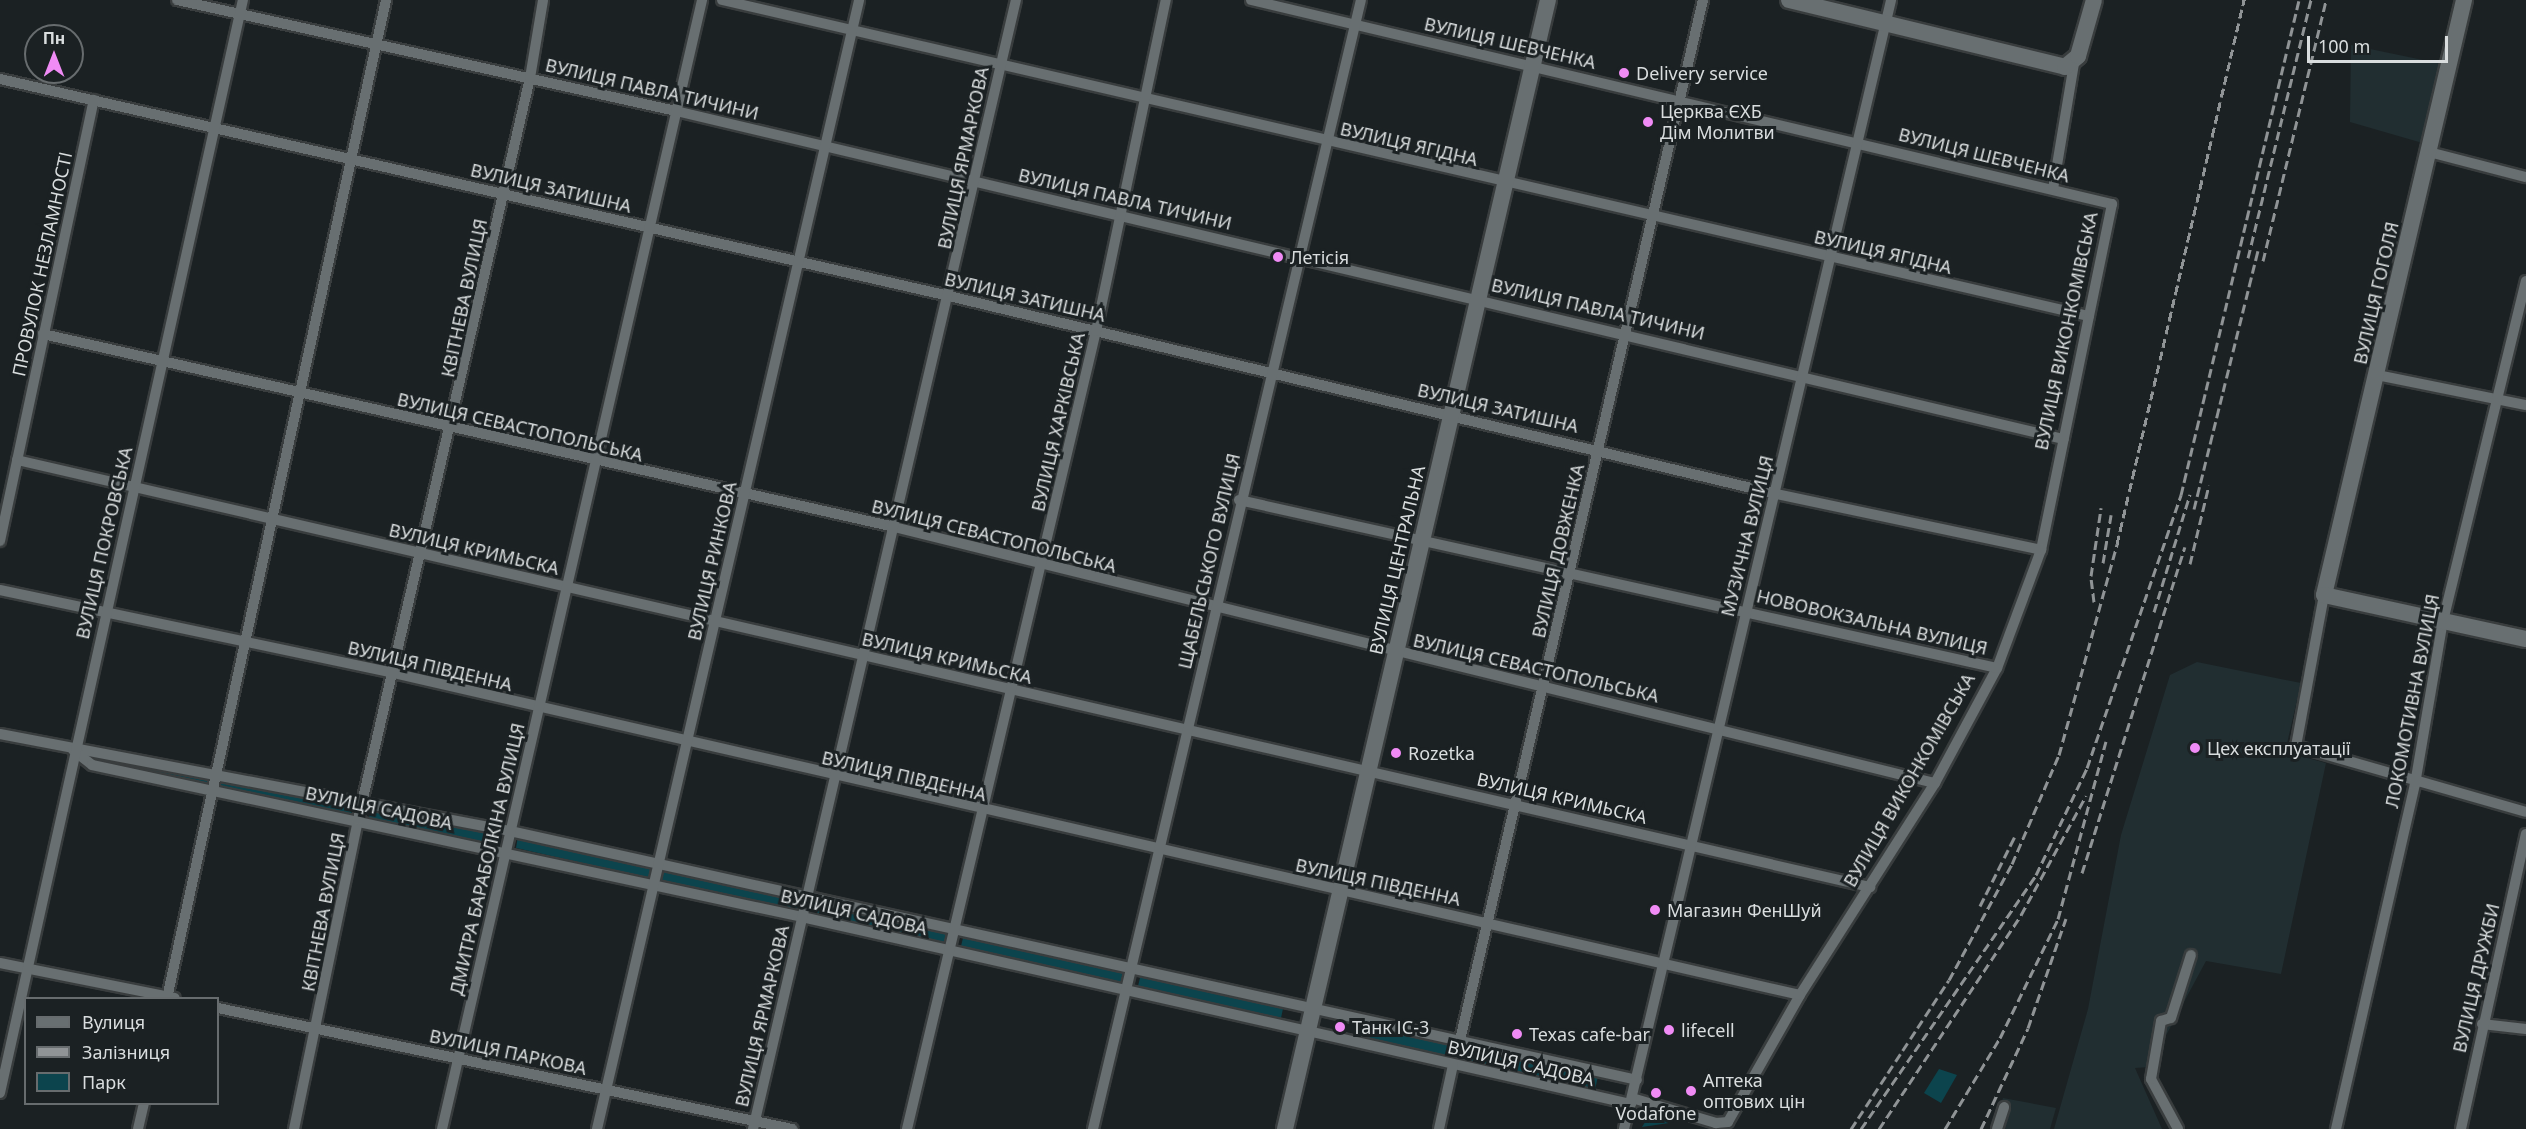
<!DOCTYPE html>
<html>
<head>
<meta charset="utf-8">
<style>
  body { margin:0 }
  #map { position:relative; width:2526px; height:1129px; overflow:hidden; background:#1b2123; font-family:"Noto Sans",sans-serif }
  div>[style] { position:absolute }
  [style*='--x'] { left:calc(var(--x)*1px); top:calc(var(--y)*1px); width:calc(var(--w)*1px); rotate:calc(var(--a)*1deg) }
  .built>* { inset:0; background:#212e31 }
  .green>* { inset:0; background:#0c444d }
  .roads { filter:drop-shadow(2px 0 #393d3e) drop-shadow(-2px 0 #393d3e) drop-shadow(0 2px #393d3e) drop-shadow(0 -2px #393d3e) }
  .street>* { height:10px; margin:-5px; padding:0 5px; transform-origin:5px; border-radius:5px; background:#686f71 }
  .secondary>* { height:16px; margin:-8px; padding:0 8px; transform-origin:8px; border-radius:8px; background:#686f71 }
  .rail>* { height:3px; margin-top:-1.5px; transform-origin:0; background:repeating-linear-gradient(90deg,#909496 0 9px,transparent 0 13.5px) }
  .dots>* { width:16px; height:16px; translate:-50% -50%; box-sizing:border-box; border:3px solid #1b2123; border-radius:50% }
  span { translate:-50% -50%; white-space:nowrap; text-align:center; line-height:1.15; -webkit-text-stroke:6px #1b2123; paint-order:stroke }
  .street-label { font-size:18px; color:#d9ddde }
  .poi-label { font-size:18px; color:#d9ddde }
  .left { translate:0 -50%; text-align:left }
  .legend { position:absolute; left:24px; top:997px; width:195px; height:108px; box-sizing:border-box; background:#1b2123; border:2px solid #676c6e; margin:0; padding:8px 10px; list-style:none; font-size:18px; color:#d9ddde }
  .legend li { display:flex; align-items:center; gap:12px; height:30px }
  .legend b { width:30px; border:2px solid #676c6e }
  .north { position:absolute; left:24px; top:24px; width:60px; height:60px; box-sizing:border-box; background:#1b2123; border:2px solid #676c6e; border-radius:50%; rotate:0deg; font-size:16px; font-weight:700; line-height:24px; text-align:center; color:#d9ddde }
  .north::after { content:''; display:block; margin:auto; width:21px; height:27px; background:#f08bf5; clip-path:polygon(50% 0,100% 100%,50% 72%,0 100%) }
  .scale { position:absolute; left:2307px; top:36px; width:141px; height:27px; box-sizing:border-box; border:3px solid #d9ddde; border-top:0; padding-left:8px; font-size:18px; line-height:21px; white-space:nowrap; color:#d9ddde; -webkit-text-stroke:4px #1b2123; paint-order:stroke }
</style>
</head>
<body>
<div id="map">
  <div class="built">
    <div style="clip-path:polygon(2351px 45px,2442px 64px,2426px 144px,2350px 122px)"></div>
    <div style="clip-path:polygon(2197px 662px,2301px 683px,2285px 752px,2326px 763px,2281px 974px,2206px 961px,2149px 1067px,2135px 1068px,2162px 1129px,2054px 1129px,2088px 1009px,2121px 835px,2170px 675px)"></div>
    <div style="clip-path:polygon(2003px 1098px,2056px 1108px,2050px 1129px,1993px 1129px)"></div>
  </div>
  <div class="green">
    <div style="clip-path:polygon(92px 755px,208px 776px,207px 786px,91px 759px)"></div>
    <div style="clip-path:polygon(221px 778px,353px 804px,351px 815px,219px 788px)"></div>
    <div style="clip-path:polygon(371px 807px,499px 833px,496px 845px,369px 818px)"></div>
    <div style="clip-path:polygon(518px 836px,651px 866px,649px 878px,516px 848px)"></div>
    <div style="clip-path:polygon(664px 869px,800px 899px,797px 911px,662px 880px)"></div>
    <div style="clip-path:polygon(816px 902px,949px 931px,947px 943px,814px 914px)"></div>
    <div style="clip-path:polygon(964px 934px,1125px 970px,1122px 983px,961px 946px)"></div>
    <div style="clip-path:polygon(1141px 974px,1284px 1004px,1281px 1018px,1138px 986px)"></div>
    <div style="clip-path:polygon(1361px 1021px,1598px 1076px,1595px 1090px,1358px 1037px)"></div>
    <div style="clip-path:polygon(1939px 1069px,1957px 1075px,1941px 1103px,1924px 1093px)"></div>
    <div style="clip-path:polygon(1654px 1108px,1671px 1112px,1669px 1123px,1642px 1127px)"></div>
  </div>
  <div class="roads">
    <div class="street">
      <div style="--x:177;--y:0;--w:511;--a:12.54"></div>
      <div style="--x:676;--y:111;--w:1426;--a:13.3"></div>
      <div style="--x:722;--y:0;--w:1403;--a:13.02"></div>
      <div style="--x:1251;--y:0;--w:885;--a:13.33"></div>
      <div style="--x:2112;--y:204;--w:353;--a:101.6"></div>
      <div style="--x:2041;--y:550;--w:126;--a:110.4"></div>
      <div style="--x:1997;--y:668;--w:131;--a:118.3"></div>
      <div style="--x:1935;--y:783;--w:251;--a:122.5"></div>
      <div style="--x:1800;--y:995;--w:146;--a:119.6"></div>
      <div style="--x:1728;--y:1122;--w:12;--a:175"></div>
      <div style="--x:0;--y:79;--w:973;--a:12.88"></div>
      <div style="--x:949;--y:296;--w:850;--a:13.46"></div>
      <div style="--x:1776;--y:494;--w:271;--a:11.9"></div>
      <div style="--x:2429;--y:152;--w:100;--a:14.5"></div>
      <div style="--x:2053;--y:189;--w:128;--a:-80.5"></div>
      <div style="--x:43;--y:334;--w:868;--a:12.77"></div>
      <div style="--x:890;--y:526;--w:1076;--a:13.82"></div>
      <div style="--x:2377;--y:375;--w:152;--a:11.4"></div>
      <div style="--x:17;--y:460;--w:1902;--a:12.98"></div>
      <div style="--x:1239;--y:500;--w:776;--a:12.5"></div>
      <div style="--x:0;--y:541;--w:451;--a:-78"></div>
      <div style="--x:0;--y:590;--w:402;--a:11.9"></div>
      <div style="--x:393;--y:673;--w:1443;--a:12.89"></div>
      <div style="--x:2324;--y:595;--w:154;--a:100.5"></div>
      <div style="--x:2296;--y:746;--w:239;--a:16"></div>
      <div style="--x:0;--y:734;--w:519;--a:10.77"></div>
      <div style="--x:510;--y:831;--w:1154;--a:12.46"></div>
      <div style="--x:73;--y:750;--w:24;--a:38"></div>
      <div style="--x:92;--y:765;--w:726;--a:12.08"></div>
      <div style="--x:802;--y:917;--w:850;--a:12.71"></div>
      <div style="--x:0;--y:963;--w:178;--a:11.3"></div>
      <div style="--x:167;--y:998;--w:1022;--a:-77.62"></div>
      <div style="--x:218;--y:1008;--w:587;--a:11.9"></div>
      <div style="--x:2482;--y:1024;--w:44;--a:6.5"></div>
      <div style="--x:1460;--y:1040;--w:1068;--a:-76.85"></div>
      <div style="--x:0;--y:1093;--w:1120;--a:-77.47"></div>
      <div style="--x:1632;--y:1098;--w:88;--a:16.6"></div>
      <div style="--x:138;--y:1129;--w:26;--a:-77"></div>
      <div style="--x:294;--y:1129;--w:316;--a:-78.3"></div>
      <div style="--x:358;--y:820;--w:762;--a:-76.95"></div>
      <div style="--x:530;--y:78;--w:79;--a:-80.5"></div>
      <div style="--x:442;--y:1129;--w:1159;--a:-77.03"></div>
      <div style="--x:597;--y:1129;--w:1159;--a:-76.93"></div>
      <div style="--x:753;--y:1129;--w:1159;--a:-76.89"></div>
      <div style="--x:907;--y:1129;--w:820;--a:-76.68"></div>
      <div style="--x:1096;--y:331;--w:338;--a:-78.1"></div>
      <div style="--x:1093;--y:1129;--w:1160;--a:-76.65"></div>
      <div style="--x:1439;--y:1129;--w:66;--a:-77.7"></div>
      <div style="--x:1624;--y:1129;--w:1160;--a:-76.69"></div>
      <div style="--x:1997;--y:1129;--w:23;--a:-72"></div>
      <div style="--x:2178;--y:1129;--w:57;--a:-118.4"></div>
      <div style="--x:2151;--y:1079;--w:59;--a:-80.2"></div>
      <div style="--x:2161;--y:1021;--w:10;--a:-17"></div>
      <div style="--x:2171;--y:1018;--w:66;--a:-72.4"></div>
      <div style="--x:2336;--y:1129;--w:354;--a:-77.1"></div>
      <div style="--x:2415;--y:784;--w:165;--a:-80.3"></div>
      <div style="--x:2443;--y:621;--w:350;--a:-76.3"></div>
      <div style="--x:2461;--y:1129;--w:302;--a:-77.6"></div>
    </div>
    <div class="secondary">
      <div style="--x:1789;--y:0;--w:284;--a:13.6"></div>
      <div style="--x:2065;--y:67;--w:17;--a:-40"></div>
      <div style="--x:2078;--y:56;--w:58;--a:-74.1"></div>
      <div style="--x:2464;--y:0;--w:611;--a:103.24"></div>
      <div style="--x:2324;--y:595;--w:207;--a:12.3"></div>
      <div style="--x:1285;--y:1129;--w:1159;--a:-76.89"></div>
    </div>
  </div>
  <div class="rail">
    <div style="--x:2248;--y:258;--w:266;--a:-76.3"></div>
    <div style="--x:2263;--y:261;--w:268;--a:-76.4"></div>
    <div style="--x:2194;--y:509;--w:270;--a:-76.1"></div>
    <div style="--x:2103;--y:563;--w:49;--a:-80.5"></div>
    <div style="--x:2190;--y:564;--w:81;--a:-76.5"></div>
    <div style="--x:2094;--y:602;--w:26;--a:-97"></div>
    <div style="--x:2091;--y:576;--w:69;--a:-81.6"></div>
    <div style="--x:2154;--y:612;--w:123;--a:-73"></div>
    <div style="--x:2082;--y:873;--w:342;--a:-72.5"></div>
    <div style="--x:1980;--y:906;--w:78;--a:-63.4"></div>
    <div style="--x:1851;--y:1129;--w:178;--a:-56.7"></div>
    <div style="--x:1949;--y:980;--w:132;--a:-61.5"></div>
    <div style="--x:2012;--y:864;--w:119;--a:-66.7"></div>
    <div style="--x:2059;--y:755;--w:219;--a:-74.6"></div>
    <div style="--x:2117;--y:544;--w:559;--a:-76.86"></div>
    <div style="--x:1861;--y:1129;--w:308;--a:-55.4"></div>
    <div style="--x:2036;--y:875;--w:119;--a:-64.5"></div>
    <div style="--x:2087;--y:768;--w:289;--a:-71"></div>
    <div style="--x:2181;--y:495;--w:509;--a:-76.59"></div>
    <div style="--x:1879;--y:1129;--w:257;--a:-56.4"></div>
    <div style="--x:2021;--y:915;--w:136;--a:-61.4"></div>
    <div style="--x:1945;--y:1129;--w:106;--a:-58.9"></div>
    <div style="--x:2000;--y:1038;--w:132;--a:-64"></div>
    <div style="--x:2058;--y:919;--w:184;--a:-74.9"></div>
    <div style="--x:1981;--y:1129;--w:111;--a:-65"></div>
    <div style="--x:2028;--y:1028;--w:116;--a:-70.9"></div>
  </div>
  <div class="dots">
    <div style="left:1624px;top:73px;background:#f08bf5"></div>
    <div style="left:1648px;top:122px;background:#f08bf5"></div>
    <div style="left:1278px;top:257px;background:#f08bf5"></div>
    <div style="left:2195px;top:748px;background:#f08bf5"></div>
    <div style="left:1396px;top:753px;background:#f08bf5"></div>
    <div style="left:1655px;top:910px;background:#f08bf5"></div>
    <div style="left:1340px;top:1027px;background:#f08bf5"></div>
    <div style="left:1669px;top:1030px;background:#f08bf5"></div>
    <div style="left:1517px;top:1034px;background:#f08bf5"></div>
    <div style="left:1691px;top:1091px;background:#f08bf5"></div>
    <div style="left:1656px;top:1093px;background:#f08bf5"></div>
  </div>
  <div class="street-label">
    <span style="left:1510px;top:43px;rotate:13deg">ВУЛИЦЯ ШЕВЧЕНКА</span>
    <span style="left:652px;top:89px;rotate:13deg">ВУЛИЦЯ ПАВЛА ТИЧИНИ</span>
    <span style="left:1409px;top:144px;rotate:13deg">ВУЛИЦЯ ЯГІДНА</span>
    <span style="left:1984px;top:155px;rotate:14deg">ВУЛИЦЯ ШЕВЧЕНКА</span>
    <span style="left:963px;top:158px;rotate:-78deg">ВУЛИЦЯ ЯРМАРКОВА</span>
    <span style="left:551px;top:188px;rotate:13deg">ВУЛИЦЯ ЗАТИШНА</span>
    <span style="left:1125px;top:199px;rotate:13deg">ВУЛИЦЯ ПАВЛА ТИЧИНИ</span>
    <span style="left:1883px;top:252px;rotate:13deg">ВУЛИЦЯ ЯГІДНА</span>
    <span style="left:42px;top:264px;rotate:-78deg">ПРОВУЛОК НЕЗЛАМНОСТІ</span>
    <span style="left:2376px;top:293px;rotate:-77deg">ВУЛИЦЯ ГОГОЛЯ</span>
    <span style="left:1025px;top:297px;rotate:13deg">ВУЛИЦЯ ЗАТИШНА</span>
    <span style="left:464px;top:298px;rotate:-78deg">КВІТНЕВА ВУЛИЦЯ</span>
    <span style="left:1598px;top:309px;rotate:13deg">ВУЛИЦЯ ПАВЛА ТИЧИНИ</span>
    <span style="left:2066px;top:331px;rotate:-78deg">ВУЛИЦЯ ВИКОНКОМІВСЬКА</span>
    <span style="left:1498px;top:408px;rotate:13deg">ВУЛИЦЯ ЗАТИШНА</span>
    <span style="left:1058px;top:422px;rotate:-77deg">ВУЛИЦЯ ХАРКІВСЬКА</span>
    <span style="left:520px;top:427px;rotate:13deg">ВУЛИЦЯ СЕВАСТОПОЛЬСЬКА</span>
    <span style="left:994px;top:536px;rotate:14deg">ВУЛИЦЯ СЕВАСТОПОЛЬСЬКА</span>
    <span style="left:1747px;top:536px;rotate:-76deg">МУЗИЧНА ВУЛИЦЯ</span>
    <span style="left:104px;top:543px;rotate:-77deg">ВУЛИЦЯ ПОКРОВСЬКА</span>
    <span style="left:474px;top:549px;rotate:13deg">ВУЛИЦЯ КРИМЬСКА</span>
    <span style="left:1558px;top:551px;rotate:-77deg">ВУЛИЦЯ ДОВЖЕНКА</span>
    <span style="left:1397px;top:560px;rotate:-77deg">ВУЛИЦЯ ЦЕНТРАЛЬНА</span>
    <span style="left:712px;top:561px;rotate:-77deg">ВУЛИЦЯ РИНКОВА</span>
    <span style="left:1209px;top:561px;rotate:-77deg">ЩАБЕЛЬСЬКОГО ВУЛИЦЯ</span>
    <span style="left:1872px;top:622px;rotate:13deg">НОВОВОКЗАЛЬНА ВУЛИЦЯ</span>
    <span style="left:947px;top:658px;rotate:13deg">ВУЛИЦЯ КРИМЬСКА</span>
    <span style="left:430px;top:666px;rotate:13deg">ВУЛИЦЯ ПІВДЕННА</span>
    <span style="left:1536px;top:668px;rotate:13deg">ВУЛИЦЯ СЕВАСТОПОЛЬСЬКА</span>
    <span style="left:2412px;top:701px;rotate:-79deg">ЛОКОМОТИВНА ВУЛИЦЯ</span>
    <span style="left:904px;top:776px;rotate:13deg">ВУЛИЦЯ ПІВДЕННА</span>
    <span style="left:1909px;top:780px;rotate:-60deg">ВУЛИЦЯ ВИКОНКОМІВСЬКА</span>
    <span style="left:1562px;top:798px;rotate:13deg">ВУЛИЦЯ КРИМЬСКА</span>
    <span style="left:379px;top:808px;rotate:12deg">ВУЛИЦЯ САДОВА</span>
    <span style="left:487px;top:859px;rotate:-77deg">ДМИТРА БАРАБОЛКІНА ВУЛИЦЯ</span>
    <span style="left:1378px;top:882px;rotate:12deg">ВУЛИЦЯ ПІВДЕННА</span>
    <span style="left:323px;top:912px;rotate:-79deg">КВІТНЕВА ВУЛИЦЯ</span>
    <span style="left:854px;top:912px;rotate:13deg">ВУЛИЦЯ САДОВА</span>
    <span style="left:2476px;top:978px;rotate:-77deg">ВУЛИЦЯ ДРУЖБИ</span>
    <span style="left:762px;top:1016px;rotate:-77deg">ВУЛИЦЯ ЯРМАРКОВА</span>
    <span style="left:508px;top:1052px;rotate:12deg">ВУЛИЦЯ ПАРКОВА</span>
    <span style="left:1521px;top:1063px;rotate:13deg">ВУЛИЦЯ САДОВА</span>
  </div>
  <div class="poi-label">
    <span class="left" style="left:1636px;top:73px">Delivery service</span>
    <span class="left" style="left:1660px;top:122px">Церква ЄХБ<br>Дім Молитви</span>
    <span class="left" style="left:1290px;top:257px">Летісія</span>
    <span class="left" style="left:2207px;top:748px">Цех експлуатації</span>
    <span class="left" style="left:1408px;top:753px">Rozetka</span>
    <span class="left" style="left:1667px;top:910px">Магазин ФенШуй</span>
    <span class="left" style="left:1352px;top:1027px">Танк ІС-3</span>
    <span class="left" style="left:1681px;top:1030px">lifecell</span>
    <span class="left" style="left:1529px;top:1034px">Texas cafe-bar</span>
    <span class="left" style="left:1703px;top:1091px">Аптека<br>оптових цін</span>
    <span style="left:1656px;top:1113px">Vodafone</span>
  </div>
  <ul class="legend">
  <li><b style="height:8px;background:#686f71"></b>Вулиця</li>
  <li><b style="height:8px;background:#909496"></b>Залізниця</li>
  <li><b style="height:16px;background:#0c444d"></b>Парк</li>
  </ul>
  <div class="north">Пн</div>
  <div class="scale">100 m</div>
</div>
</body>
</html>
